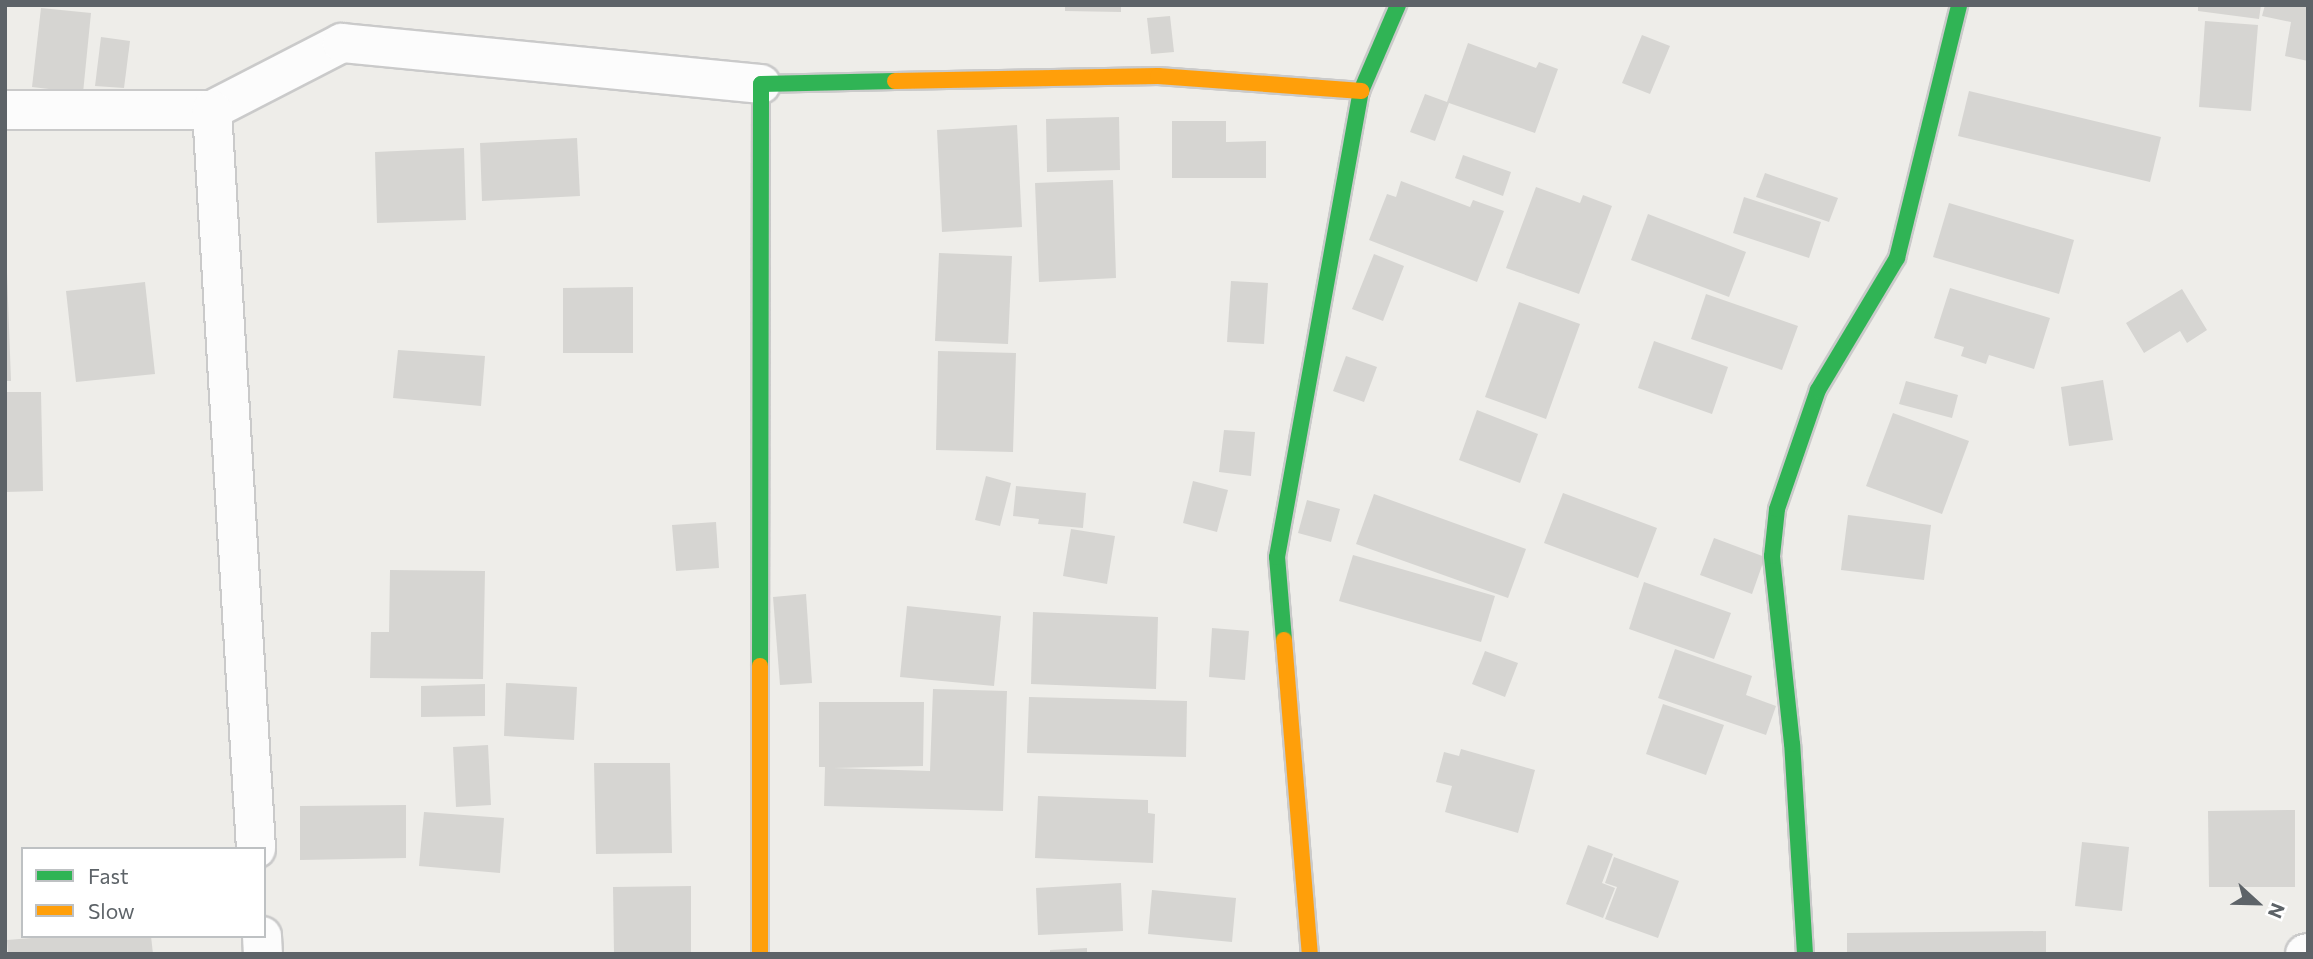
<!DOCTYPE html>
<html>
<head>
<meta charset="utf-8">
<style>
  body { margin:0 }
  #map { position:relative; width:2313px; height:959px; overflow:hidden; background:#eeede9; font-family:Commissioner,sans-serif }
  div>[style] { position:absolute }
  [style*='--x'] { left:calc(var(--x)*1px); top:calc(var(--y)*1px); width:calc(var(--w)*1px); rotate:calc(var(--a)*1deg) }
  .building>* { inset:0; background:#d6d5d2 }
  .roads { filter:drop-shadow(2px 0 #cacaca) drop-shadow(-2px 0 #cacaca) drop-shadow(0 2px #cacaca) drop-shadow(0 -2px #cacaca) }
  .street>* { height:38px; margin:-19px; padding:0 19px; transform-origin:19px; border-radius:19px; background:#fcfcfc }
  .fast>* { height:16px; margin:-8px; padding:0 8px; transform-origin:8px; border-radius:8px; background:#30b455 }
  .slow>* { height:16px; margin:-8px; padding:0 8px; transform-origin:8px; border-radius:8px; background:#ff9f0a }
  span { translate:-50% -50%; white-space:nowrap; text-align:center; line-height:1.15; -webkit-text-stroke:7px #fff; paint-order:stroke }
  .frame { position:absolute; inset:0; border:7px solid #5d6368; pointer-events:none }
  .legend { position:absolute; left:21px; top:847px; width:245px; height:91px; box-sizing:border-box; background:#fff; border:2px solid #bec1c3; margin:0; padding:9px 12px; list-style:none; font-size:21px; color:#5d6368 }
  .legend li { display:flex; align-items:center; gap:14px; height:35px }
  .legend b { width:35px; border:2px solid #bec1c3 }
  .north { position:absolute; left:2222px; top:868px; width:70px; height:70px; -webkit-text-stroke:5px #fff; paint-order:stroke; rotate:112deg; font-size:19px; font-weight:700; line-height:28px; text-align:center; color:#5d6368 }
  .north::after { content:''; display:block; margin:auto; width:24px; height:32px; background:#5d6368; clip-path:polygon(50% 0,100% 100%,50% 72%,0 100%) }
</style>
</head>
<body>
<div id="map">
  <div class="building">
    <div style="clip-path:polygon(1065px 5px,1121px 5px,1121px 12px,1065px 11px)"></div>
    <div style="clip-path:polygon(2198px 5px,2261px 5px,2259px 19px,2198px 11px)"></div>
    <div style="clip-path:polygon(2265px 5px,2308px 5px,2308px 61px,2285px 56px,2291px 22px,2262px 16px)"></div>
    <div style="clip-path:polygon(41px 8px,91px 13px,83px 93px,32px 87px)"></div>
    <div style="clip-path:polygon(1170px 16px,1174px 52px,1151px 54px,1147px 18px)"></div>
    <div style="clip-path:polygon(2205px 21px,2258px 25px,2251px 111px,2199px 107px)"></div>
    <div style="clip-path:polygon(1642px 35px,1670px 46px,1650px 94px,1622px 83px)"></div>
    <div style="clip-path:polygon(101px 37px,130px 41px,124px 88px,95px 86px)"></div>
    <div style="clip-path:polygon(1468px 43px,1536px 68px,1539px 62px,1558px 69px,1535px 133px,1449px 103px,1435px 141px,1410px 132px,1425px 94px,1447px 102px)"></div>
    <div style="clip-path:polygon(1969px 91px,2161px 137px,2150px 182px,1958px 136px)"></div>
    <div style="clip-path:polygon(1119px 117px,1120px 170px,1047px 172px,1046px 119px)"></div>
    <div style="clip-path:polygon(1172px 121px,1226px 121px,1226px 142px,1266px 141px,1266px 178px,1172px 178px)"></div>
    <div style="clip-path:polygon(1017px 125px,1022px 227px,942px 232px,937px 130px)"></div>
    <div style="clip-path:polygon(577px 138px,580px 196px,482px 201px,480px 143px)"></div>
    <div style="clip-path:polygon(464px 148px,466px 220px,377px 223px,375px 152px)"></div>
    <div style="clip-path:polygon(1463px 155px,1511px 172px,1503px 196px,1455px 178px)"></div>
    <div style="clip-path:polygon(1765px 173px,1838px 198px,1829px 222px,1756px 197px)"></div>
    <div style="clip-path:polygon(1113px 180px,1116px 278px,1039px 282px,1035px 183px)"></div>
    <div style="clip-path:polygon(1401px 181px,1470px 207px,1473px 200px,1504px 211px,1477px 282px,1369px 240px,1387px 194px,1396px 197px)"></div>
    <div style="clip-path:polygon(1536px 187px,1580px 203px,1583px 195px,1612px 206px,1579px 294px,1506px 268px)"></div>
    <div style="clip-path:polygon(1744px 197px,1821px 222px,1809px 258px,1733px 233px)"></div>
    <div style="clip-path:polygon(1949px 203px,2074px 240px,2059px 294px,1933px 257px)"></div>
    <div style="clip-path:polygon(1648px 214px,1746px 252px,1729px 297px,1631px 260px)"></div>
    <div style="clip-path:polygon(5px 219px,11px 381px,5px 381px)"></div>
    <div style="clip-path:polygon(939px 253px,1012px 256px,1008px 344px,935px 341px)"></div>
    <div style="clip-path:polygon(1374px 254px,1404px 266px,1383px 321px,1352px 309px)"></div>
    <div style="clip-path:polygon(1231px 281px,1268px 283px,1264px 344px,1227px 342px)"></div>
    <div style="clip-path:polygon(145px 282px,155px 374px,76px 382px,66px 291px)"></div>
    <div style="clip-path:polygon(633px 287px,633px 353px,563px 353px,563px 288px)"></div>
    <div style="clip-path:polygon(1950px 288px,2050px 318px,2034px 369px,1989px 355px,1986px 364px,1961px 356px,1964px 347px,1934px 338px)"></div>
    <div style="clip-path:polygon(2182px 289px,2207px 330px,2187px 343px,2180px 331px,2144px 353px,2126px 323px)"></div>
    <div style="clip-path:polygon(1706px 294px,1798px 326px,1782px 370px,1691px 339px)"></div>
    <div style="clip-path:polygon(1519px 302px,1580px 324px,1546px 419px,1485px 397px)"></div>
    <div style="clip-path:polygon(1654px 341px,1728px 367px,1712px 414px,1638px 388px)"></div>
    <div style="clip-path:polygon(398px 350px,485px 356px,481px 406px,393px 398px)"></div>
    <div style="clip-path:polygon(938px 351px,1016px 353px,1013px 452px,936px 450px)"></div>
    <div style="clip-path:polygon(1346px 356px,1377px 367px,1364px 402px,1333px 391px)"></div>
    <div style="clip-path:polygon(2103px 380px,2113px 440px,2069px 446px,2061px 387px)"></div>
    <div style="clip-path:polygon(1906px 381px,1958px 395px,1952px 418px,1899px 404px)"></div>
    <div style="clip-path:polygon(5px 392px,41px 392px,43px 491px,5px 492px)"></div>
    <div style="clip-path:polygon(1477px 410px,1538px 434px,1520px 483px,1459px 460px)"></div>
    <div style="clip-path:polygon(1893px 413px,1969px 441px,1942px 514px,1866px 486px)"></div>
    <div style="clip-path:polygon(1224px 430px,1255px 432px,1251px 476px,1219px 472px)"></div>
    <div style="clip-path:polygon(986px 476px,1011px 483px,1000px 526px,975px 520px)"></div>
    <div style="clip-path:polygon(1193px 481px,1228px 490px,1217px 532px,1183px 523px)"></div>
    <div style="clip-path:polygon(1016px 486px,1086px 493px,1083px 528px,1038px 524px,1039px 519px,1013px 516px)"></div>
    <div style="clip-path:polygon(1563px 493px,1657px 528px,1638px 578px,1544px 543px)"></div>
    <div style="clip-path:polygon(1374px 494px,1526px 549px,1508px 598px,1356px 544px)"></div>
    <div style="clip-path:polygon(1307px 500px,1340px 509px,1331px 542px,1298px 533px)"></div>
    <div style="clip-path:polygon(1848px 515px,1931px 525px,1924px 580px,1841px 570px)"></div>
    <div style="clip-path:polygon(716px 522px,719px 568px,676px 571px,672px 525px)"></div>
    <div style="clip-path:polygon(1071px 529px,1115px 536px,1107px 584px,1063px 576px)"></div>
    <div style="clip-path:polygon(1714px 538px,1765px 557px,1752px 594px,1700px 575px)"></div>
    <div style="clip-path:polygon(1353px 555px,1495px 596px,1481px 642px,1339px 601px)"></div>
    <div style="clip-path:polygon(390px 570px,485px 571px,483px 679px,370px 678px,371px 632px,389px 632px)"></div>
    <div style="clip-path:polygon(1644px 582px,1731px 613px,1714px 659px,1629px 629px)"></div>
    <div style="clip-path:polygon(806px 594px,812px 683px,780px 685px,773px 597px)"></div>
    <div style="clip-path:polygon(907px 606px,1001px 616px,994px 686px,900px 677px)"></div>
    <div style="clip-path:polygon(1033px 612px,1158px 617px,1156px 689px,1031px 684px)"></div>
    <div style="clip-path:polygon(1212px 628px,1249px 631px,1245px 680px,1209px 677px)"></div>
    <div style="clip-path:polygon(1675px 649px,1752px 676px,1746px 695px,1776px 706px,1766px 735px,1658px 698px)"></div>
    <div style="clip-path:polygon(1485px 651px,1518px 663px,1505px 697px,1472px 684px)"></div>
    <div style="clip-path:polygon(506px 683px,577px 687px,574px 740px,504px 736px)"></div>
    <div style="clip-path:polygon(485px 684px,485px 716px,421px 717px,421px 686px)"></div>
    <div style="clip-path:polygon(933px 689px,1007px 691px,1003px 811px,824px 806px,825px 767px,819px 767px,819px 702px,924px 702px,923px 766px,834px 768px,930px 771px)"></div>
    <div style="clip-path:polygon(1029px 697px,1187px 701px,1186px 757px,1027px 753px)"></div>
    <div style="clip-path:polygon(1663px 704px,1724px 725px,1706px 775px,1646px 754px)"></div>
    <div style="clip-path:polygon(488px 745px,491px 805px,456px 807px,453px 747px)"></div>
    <div style="clip-path:polygon(1461px 749px,1535px 770px,1518px 833px,1445px 812px,1452px 786px,1436px 782px,1444px 752px,1459px 756px)"></div>
    <div style="clip-path:polygon(594px 763px,670px 763px,672px 853px,596px 854px)"></div>
    <div style="clip-path:polygon(1038px 796px,1148px 800px,1148px 813px,1155px 814px,1153px 863px,1035px 858px)"></div>
    <div style="clip-path:polygon(406px 805px,406px 858px,300px 860px,300px 806px)"></div>
    <div style="clip-path:polygon(2295px 810px,2295px 887px,2209px 887px,2208px 811px)"></div>
    <div style="clip-path:polygon(424px 812px,504px 818px,500px 873px,419px 866px)"></div>
    <div style="clip-path:polygon(2082px 842px,2129px 847px,2122px 911px,2075px 906px)"></div>
    <div style="clip-path:polygon(1588px 845px,1613px 854px,1602px 883px,1615px 888px,1603px 918px,1566px 904px)"></div>
    <div style="clip-path:polygon(1614px 857px,1679px 881px,1658px 938px,1605px 919px,1617px 887px,1605px 883px)"></div>
    <div style="clip-path:polygon(1121px 883px,1123px 931px,1038px 935px,1036px 888px)"></div>
    <div style="clip-path:polygon(691px 886px,691px 954px,614px 954px,613px 887px)"></div>
    <div style="clip-path:polygon(1152px 890px,1236px 898px,1232px 942px,1148px 934px)"></div>
    <div style="clip-path:polygon(2046px 931px,2046px 954px,1847px 954px,1847px 933px)"></div>
    <div style="clip-path:polygon(56px 936px,151px 936px,153px 954px,8px 954px,7px 940px)"></div>
    <div style="clip-path:polygon(1087px 948px,1087px 954px,1050px 954px,1050px 950px)"></div>
  </div>
  <div class="roads">
    <div class="street">
      <div style="--x:5;--y:110;--w:207;--a:0"></div>
      <div style="--x:212;--y:110;--w:146;--a:-27.3"></div>
      <div style="--x:342;--y:43;--w:421;--a:5.6"></div>
      <div style="--x:212;--y:110;--w:740;--a:86.59"></div>
      <div style="--x:262;--y:936;--w:18;--a:87"></div>
      <div style="--x:2305;--y:954;--w:3;--a:-18"></div>
    </div>
    <div class="fast">
      <div style="--x:1284;--y:640;--w:83;--a:-94.8"></div>
      <div style="--x:1277;--y:557;--w:474;--a:-79.8"></div>
      <div style="--x:1361;--y:91;--w:94;--a:-66.7"></div>
      <div style="--x:760;--y:666;--w:582;--a:-89.9"></div>
      <div style="--x:761;--y:84;--w:134;--a:-1.3"></div>
      <div style="--x:1805;--y:954;--w:210;--a:-93.5"></div>
      <div style="--x:1792;--y:744;--w:189;--a:-96.1"></div>
      <div style="--x:1772;--y:556;--w:47;--a:-83.9"></div>
      <div style="--x:1777;--y:509;--w:126;--a:-71"></div>
      <div style="--x:1818;--y:390;--w:154;--a:-59.1"></div>
      <div style="--x:1897;--y:258;--w:260;--a:-76.2"></div>
    </div>
    <div class="slow">
      <div style="--x:895;--y:81;--w:263;--a:-1.1"></div>
      <div style="--x:1158;--y:76;--w:204;--a:4.2"></div>
      <div style="--x:1284;--y:640;--w:315;--a:85.3"></div>
      <div style="--x:760;--y:954;--w:288;--a:-90"></div>
    </div>
  </div>
  <div class="frame"></div>
  <ul class="legend">
  <li><b style="height:9px;background:#30b455"></b>Fast</li>
  <li><b style="height:9px;background:#ff9f0a"></b>Slow</li>
  </ul>
  <div class="north">N</div>
</div>
</body>
</html>
